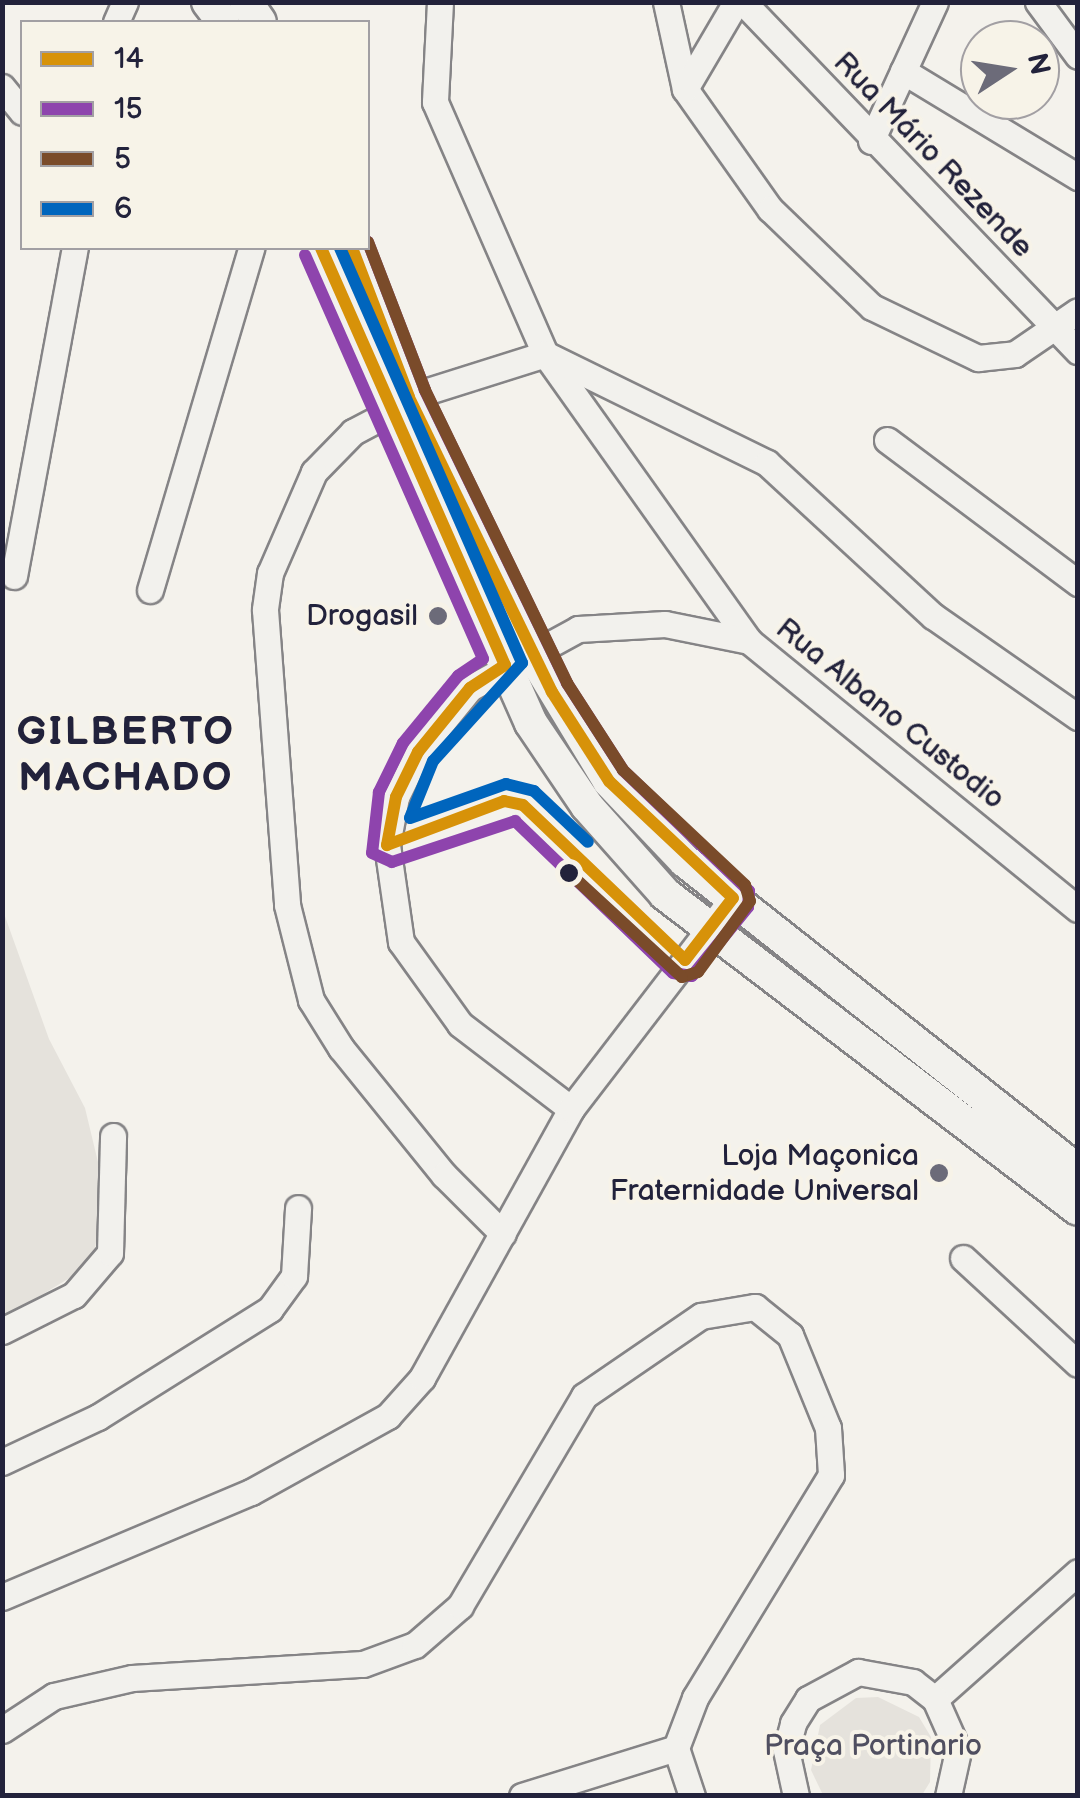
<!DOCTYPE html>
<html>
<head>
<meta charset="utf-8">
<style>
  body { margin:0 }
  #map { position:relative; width:1080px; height:1798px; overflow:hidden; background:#f4f2ec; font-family:"Balsamiq Sans",sans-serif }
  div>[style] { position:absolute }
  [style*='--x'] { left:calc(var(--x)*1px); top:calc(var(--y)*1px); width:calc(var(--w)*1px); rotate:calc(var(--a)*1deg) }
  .green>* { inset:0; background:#e5e2dc }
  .roads { filter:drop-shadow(2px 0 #858486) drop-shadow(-2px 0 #858486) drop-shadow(0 2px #858486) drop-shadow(0 -2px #858486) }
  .minor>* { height:25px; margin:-12.5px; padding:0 12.5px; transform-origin:12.5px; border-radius:12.5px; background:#f2f1ed }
  .major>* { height:32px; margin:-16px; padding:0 16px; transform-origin:16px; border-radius:16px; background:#f2f1ed }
  .bus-1>* { height:12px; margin:-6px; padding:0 6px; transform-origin:6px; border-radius:6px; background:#d79209 }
  .bus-2>* { height:12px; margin:-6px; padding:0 6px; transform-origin:6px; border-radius:6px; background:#8e44ad }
  .bus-3>* { height:12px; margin:-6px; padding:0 6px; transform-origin:6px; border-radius:6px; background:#7a4b2a }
  .bus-4>* { height:12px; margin:-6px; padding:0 6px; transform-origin:6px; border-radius:6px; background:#0065bd }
  .dots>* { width:28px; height:28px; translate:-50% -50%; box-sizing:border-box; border:5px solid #f7f3e8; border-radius:50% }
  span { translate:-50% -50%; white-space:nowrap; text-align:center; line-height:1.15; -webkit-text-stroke:8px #f7f3e8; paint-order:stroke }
  .street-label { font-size:30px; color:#22223b }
  .poi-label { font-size:30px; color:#22223b }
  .right { translate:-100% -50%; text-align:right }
  .park-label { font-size:30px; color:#504f60 }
  .district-label { font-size:40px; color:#22223b; font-weight:700; letter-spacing:2.5px }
  .frame { position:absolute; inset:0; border:5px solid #22223b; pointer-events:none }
  .legend { position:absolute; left:20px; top:20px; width:350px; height:230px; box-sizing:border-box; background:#f7f3e8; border:2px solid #a29fa3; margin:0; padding:12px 18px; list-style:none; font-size:30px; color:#22223b }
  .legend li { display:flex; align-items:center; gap:20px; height:50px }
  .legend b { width:50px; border:2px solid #a29fa3 }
  .north { position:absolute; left:960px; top:20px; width:100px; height:100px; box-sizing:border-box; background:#f7f3e8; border:2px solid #a29fa3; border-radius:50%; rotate:78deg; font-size:28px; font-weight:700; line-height:40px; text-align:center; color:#22223b }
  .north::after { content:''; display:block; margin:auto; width:35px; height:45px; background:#6c6b79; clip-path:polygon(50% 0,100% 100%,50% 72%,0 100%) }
</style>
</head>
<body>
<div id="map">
  <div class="green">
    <div style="clip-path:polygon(2px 908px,49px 1039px,85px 1108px,103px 1183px,95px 1250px,76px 1274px,2px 1319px)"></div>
    <div style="clip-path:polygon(878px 1697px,919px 1717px,931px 1737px,930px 1782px,922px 1795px,823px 1795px,811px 1770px,820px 1725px,856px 1698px)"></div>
  </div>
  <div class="roads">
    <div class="minor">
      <div style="--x:440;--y:2;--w:100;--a:92.9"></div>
      <div style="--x:435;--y:102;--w:275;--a:66.4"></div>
      <div style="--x:545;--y:354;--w:352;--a:54.6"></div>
      <div style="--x:749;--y:641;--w:424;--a:39.2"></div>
      <div style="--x:666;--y:2;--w:89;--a:77.7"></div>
      <div style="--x:685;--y:89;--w:147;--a:54.7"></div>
      <div style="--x:770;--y:209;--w:141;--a:43.9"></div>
      <div style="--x:872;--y:307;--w:118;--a:25.7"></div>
      <div style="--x:978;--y:358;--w:37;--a:-6"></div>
      <div style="--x:1015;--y:354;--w:76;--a:-34.3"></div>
      <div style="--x:743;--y:2;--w:484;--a:46.2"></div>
      <div style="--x:1038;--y:2;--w:67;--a:53.5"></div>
      <div style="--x:116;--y:22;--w:22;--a:-66"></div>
      <div style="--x:903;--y:71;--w:205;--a:31.2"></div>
      <div style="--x:2;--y:87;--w:32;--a:51"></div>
      <div style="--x:685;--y:89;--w:101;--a:-59.6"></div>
      <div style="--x:871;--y:141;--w:153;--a:-65.3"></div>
      <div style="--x:549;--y:356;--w:243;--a:26.1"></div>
      <div style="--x:767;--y:463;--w:226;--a:42.7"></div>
      <div style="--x:933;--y:616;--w:177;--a:34.9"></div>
      <div style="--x:409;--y:397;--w:143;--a:-17.5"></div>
      <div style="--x:389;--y:413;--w:41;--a:152.2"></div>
      <div style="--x:353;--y:432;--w:56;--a:134.3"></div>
      <div style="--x:314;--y:472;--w:110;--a:113.5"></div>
      <div style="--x:270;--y:573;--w:37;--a:98"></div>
      <div style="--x:265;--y:610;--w:296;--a:85.7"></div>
      <div style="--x:287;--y:905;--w:98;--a:75.8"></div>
      <div style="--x:311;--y:1000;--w:57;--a:58"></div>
      <div style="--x:341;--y:1048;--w:164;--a:51"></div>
      <div style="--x:444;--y:1175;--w:83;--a:45"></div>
      <div style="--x:887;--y:440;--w:239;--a:36.8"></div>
      <div style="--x:14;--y:576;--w:334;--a:-79.5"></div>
      <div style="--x:150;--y:590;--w:357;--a:-73.5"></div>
      <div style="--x:571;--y:1109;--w:140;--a:-142.6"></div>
      <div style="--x:460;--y:1024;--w:101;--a:-125.7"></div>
      <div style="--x:401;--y:942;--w:98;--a:-98.2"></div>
      <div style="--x:387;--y:845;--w:49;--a:-79.4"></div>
      <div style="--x:396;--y:797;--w:50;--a:-63.9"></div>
      <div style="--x:418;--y:752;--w:82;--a:-50.9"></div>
      <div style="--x:470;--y:688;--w:123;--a:-28.6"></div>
      <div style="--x:578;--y:629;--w:87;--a:-3.3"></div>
      <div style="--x:665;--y:624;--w:86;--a:11.4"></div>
      <div style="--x:963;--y:1258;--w:156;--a:42.7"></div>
      <div style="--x:2;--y:1331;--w:80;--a:-26.6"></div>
      <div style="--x:74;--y:1295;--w:55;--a:-49.4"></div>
      <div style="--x:110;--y:1253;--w:117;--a:-88.5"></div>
      <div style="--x:2;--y:1462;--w:106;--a:-25.1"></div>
      <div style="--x:98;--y:1417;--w:203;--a:-32.1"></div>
      <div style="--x:270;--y:1309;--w:41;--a:-54"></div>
      <div style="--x:294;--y:1276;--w:68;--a:-86.6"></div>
      <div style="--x:2;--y:1597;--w:270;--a:-22.9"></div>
      <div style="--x:251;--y:1492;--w:157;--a:-29"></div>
      <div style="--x:388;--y:1416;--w:51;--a:-48.2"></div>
      <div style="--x:422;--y:1378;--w:308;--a:-61"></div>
      <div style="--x:571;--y:1109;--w:266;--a:-52.5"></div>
      <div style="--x:935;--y:1699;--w:191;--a:-41.6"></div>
      <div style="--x:2;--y:1730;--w:62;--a:-33.2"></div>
      <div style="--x:54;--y:1696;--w:80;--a:-13"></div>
      <div style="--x:132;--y:1678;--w:231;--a:-3.5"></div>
      <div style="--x:363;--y:1664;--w:55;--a:-20.1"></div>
      <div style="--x:415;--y:1645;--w:60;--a:-40.9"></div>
      <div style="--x:460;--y:1606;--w:244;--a:-59.4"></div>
      <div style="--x:584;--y:1396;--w:142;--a:-34.4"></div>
      <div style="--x:701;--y:1316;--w:55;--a:-9.5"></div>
      <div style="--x:755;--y:1307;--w:45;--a:38.7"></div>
      <div style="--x:790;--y:1335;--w:100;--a:67.8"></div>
      <div style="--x:828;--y:1428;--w:47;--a:86.3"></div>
      <div style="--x:831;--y:1475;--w:261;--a:121.4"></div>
      <div style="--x:695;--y:1698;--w:53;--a:110.8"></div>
      <div style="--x:676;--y:1748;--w:51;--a:71.6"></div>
      <div style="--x:522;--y:1796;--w:161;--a:-17.3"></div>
      <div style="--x:796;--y:1796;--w:47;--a:-102.3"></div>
      <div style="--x:786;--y:1750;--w:28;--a:-75"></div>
      <div style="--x:793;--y:1723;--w:28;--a:-58"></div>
      <div style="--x:808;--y:1699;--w:57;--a:-28.4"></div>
      <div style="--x:858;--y:1672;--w:56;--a:10.3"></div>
      <div style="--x:913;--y:1682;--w:28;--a:38"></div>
      <div style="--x:935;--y:1699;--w:57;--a:66.1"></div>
      <div style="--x:958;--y:1751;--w:46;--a:102.5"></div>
    </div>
    <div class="major">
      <div style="--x:208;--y:2;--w:25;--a:53"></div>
      <div style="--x:246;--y:2;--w:24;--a:55"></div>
      <div style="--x:321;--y:248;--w:519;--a:66.15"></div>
      <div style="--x:531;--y:723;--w:100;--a:56"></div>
      <div style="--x:587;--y:806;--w:118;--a:48.4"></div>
      <div style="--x:665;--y:894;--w:519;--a:37.33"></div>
      <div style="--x:352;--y:248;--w:160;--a:69.1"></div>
      <div style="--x:409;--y:397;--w:283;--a:64.4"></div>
      <div style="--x:531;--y:652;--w:151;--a:58.8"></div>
      <div style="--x:609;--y:781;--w:110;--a:46.5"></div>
      <div style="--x:685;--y:861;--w:501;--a:38.27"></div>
    </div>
  </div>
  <div class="bus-1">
    <div style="--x:321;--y:248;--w:456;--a:66.2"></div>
    <div style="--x:505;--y:665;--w:42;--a:146.7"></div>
    <div style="--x:470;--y:688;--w:82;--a:129.1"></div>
    <div style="--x:418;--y:752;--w:50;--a:116.1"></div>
    <div style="--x:396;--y:797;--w:49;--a:100.6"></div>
    <div style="--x:387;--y:845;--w:125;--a:-20.6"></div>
    <div style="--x:504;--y:801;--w:19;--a:12"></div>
    <div style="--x:523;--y:805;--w:224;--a:43.7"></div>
    <div style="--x:685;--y:960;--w:78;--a:-52.3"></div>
    <div style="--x:733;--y:898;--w:170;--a:-136.7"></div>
    <div style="--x:609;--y:781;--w:106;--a:-122.6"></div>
    <div style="--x:552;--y:692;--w:328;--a:-115.9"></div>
    <div style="--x:409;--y:397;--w:160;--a:-110.9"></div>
  </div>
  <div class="bus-2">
    <div style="--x:305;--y:255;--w:441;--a:66.2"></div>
    <div style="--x:483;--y:659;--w:30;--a:146"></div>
    <div style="--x:458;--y:676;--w:87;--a:129.4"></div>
    <div style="--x:403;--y:743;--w:55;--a:116.1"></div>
    <div style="--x:379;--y:792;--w:61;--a:96.5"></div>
    <div style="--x:372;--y:853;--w:22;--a:24"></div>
    <div style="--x:392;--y:862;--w:130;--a:-18.4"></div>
    <div style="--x:515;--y:821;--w:219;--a:43.9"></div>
    <div style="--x:673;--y:973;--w:19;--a:9"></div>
    <div style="--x:692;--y:976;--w:89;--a:-50.9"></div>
    <div style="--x:748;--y:907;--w:16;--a:-86"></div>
    <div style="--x:749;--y:891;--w:175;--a:-136.2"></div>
    <div style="--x:623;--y:770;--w:103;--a:-122.8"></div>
    <div style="--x:567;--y:683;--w:326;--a:-115.9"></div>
    <div style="--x:425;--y:390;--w:159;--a:-111.1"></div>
  </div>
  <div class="bus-3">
    <div style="--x:368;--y:242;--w:159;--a:68.9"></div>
    <div style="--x:425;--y:390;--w:326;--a:64.1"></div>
    <div style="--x:567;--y:683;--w:103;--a:57.2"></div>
    <div style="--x:623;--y:770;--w:168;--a:43.3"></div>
    <div style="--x:745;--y:885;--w:17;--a:73"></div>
    <div style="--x:750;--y:901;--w:88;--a:126.2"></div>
    <div style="--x:698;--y:972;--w:17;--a:163"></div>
    <div style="--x:682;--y:977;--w:161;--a:-137.3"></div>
  </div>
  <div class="bus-4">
    <div style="--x:340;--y:248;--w:453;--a:66.3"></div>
    <div style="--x:522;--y:663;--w:132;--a:132.2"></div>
    <div style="--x:433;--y:761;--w:61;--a:112"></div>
    <div style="--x:410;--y:818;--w:102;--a:-19.5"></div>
    <div style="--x:506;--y:784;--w:29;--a:14"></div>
    <div style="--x:534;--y:791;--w:74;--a:43.4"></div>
  </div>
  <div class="dots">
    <div style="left:438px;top:616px;background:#6c6b79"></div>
    <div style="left:569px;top:873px;background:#22223b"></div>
    <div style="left:939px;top:1173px;background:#6c6b79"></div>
  </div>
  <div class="street-label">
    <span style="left:933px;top:155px;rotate:46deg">Rua Mário Rezende</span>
    <span style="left:890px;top:714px;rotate:39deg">Rua Albano Custodio</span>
  </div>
  <div class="poi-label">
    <span class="right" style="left:418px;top:616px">Drogasil</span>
    <span class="right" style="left:919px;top:1173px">Loja Maçonica<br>Fraternidade Universal</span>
  </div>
  <div class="park-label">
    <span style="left:873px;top:1746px">Praça Portinario</span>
  </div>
  <div class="district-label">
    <span style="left:126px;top:755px">GILBERTO<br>MACHADO</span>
  </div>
  <div class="frame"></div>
  <ul class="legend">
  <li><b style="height:12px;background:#d79209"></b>14</li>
  <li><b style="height:12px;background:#8e44ad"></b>15</li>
  <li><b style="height:12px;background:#7a4b2a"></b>5</li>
  <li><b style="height:12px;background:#0065bd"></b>6</li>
  </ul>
  <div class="north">N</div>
</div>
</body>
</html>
